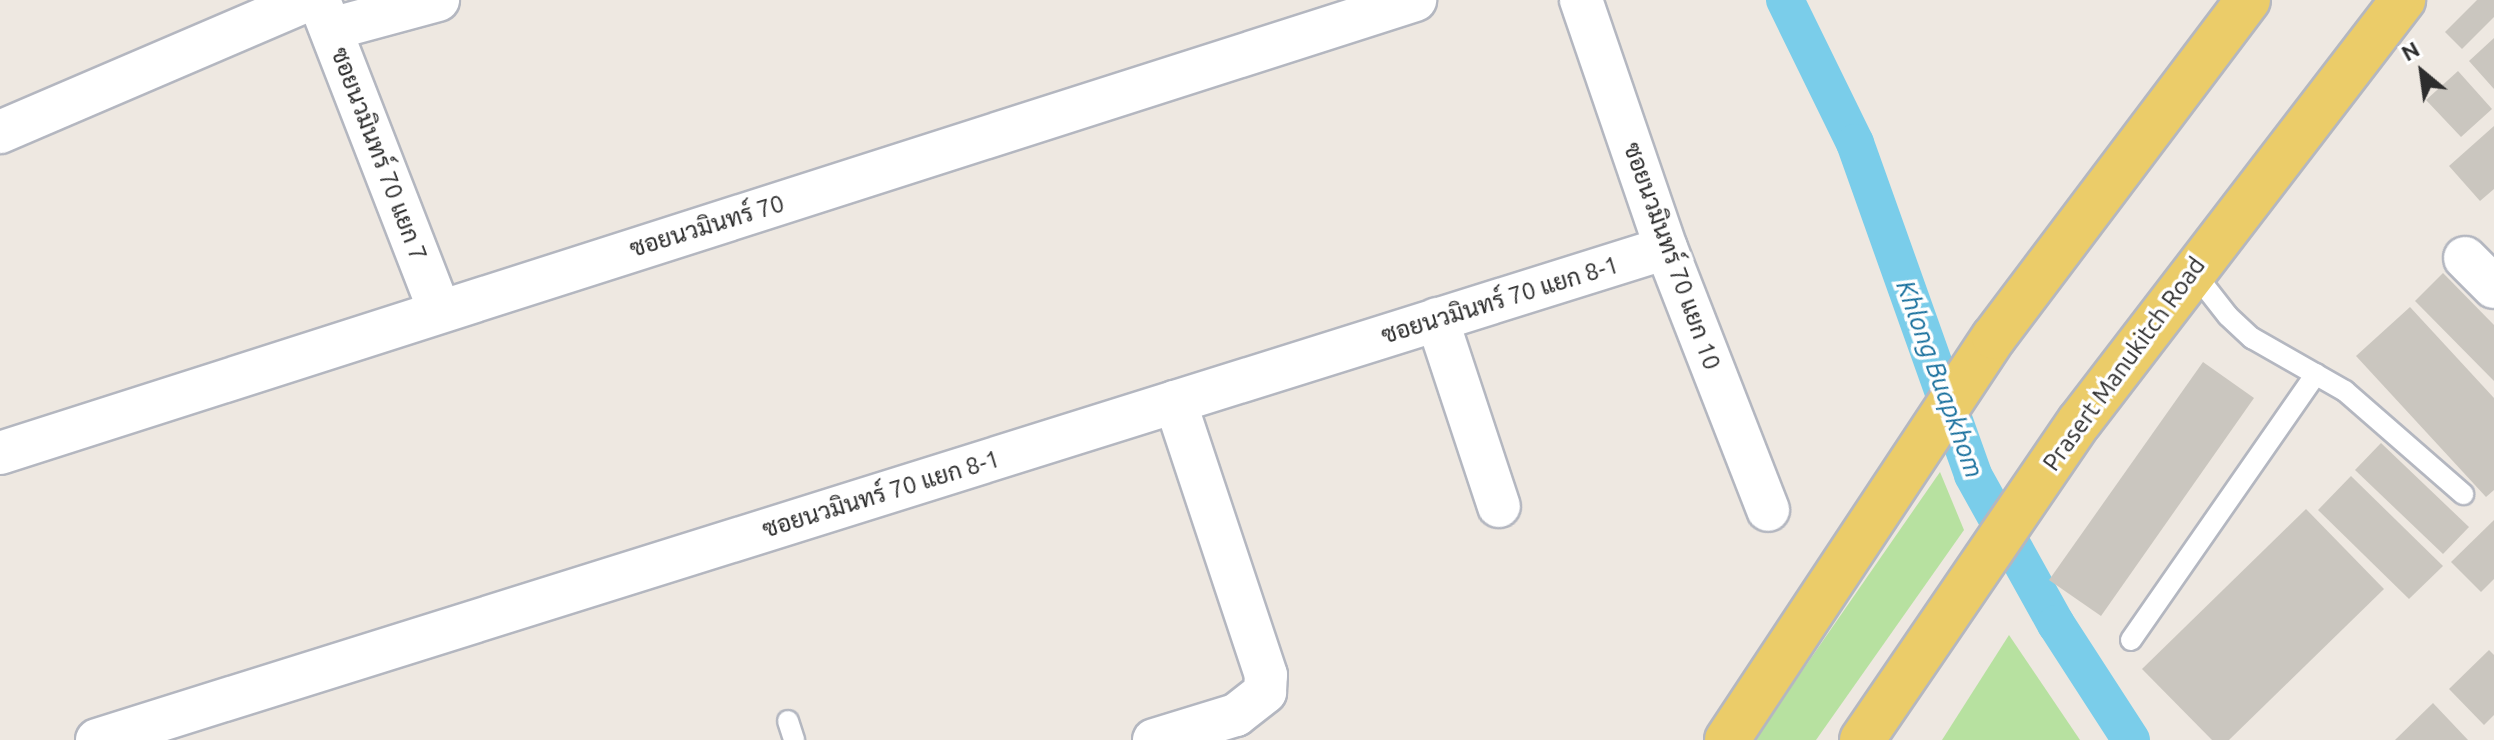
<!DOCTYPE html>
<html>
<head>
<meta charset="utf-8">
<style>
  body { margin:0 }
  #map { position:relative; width:2494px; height:740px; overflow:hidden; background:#eee8e1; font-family:Ubuntu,Sarabun,sans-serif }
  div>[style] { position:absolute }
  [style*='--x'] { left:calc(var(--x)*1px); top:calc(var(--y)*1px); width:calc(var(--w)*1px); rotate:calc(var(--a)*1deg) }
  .green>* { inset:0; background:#b7e1a0 }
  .canal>* { height:38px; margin:-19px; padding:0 19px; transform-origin:19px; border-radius:19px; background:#7acdea }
  .building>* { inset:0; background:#cac6bf }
  .roads { filter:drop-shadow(2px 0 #b4b7c0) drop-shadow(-2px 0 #b4b7c0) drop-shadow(0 2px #b4b7c0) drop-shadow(0 -2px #b4b7c0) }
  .service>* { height:20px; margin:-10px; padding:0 10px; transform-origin:10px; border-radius:10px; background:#fff }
  .minor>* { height:42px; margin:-21px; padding:0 21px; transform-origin:21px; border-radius:21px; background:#fff }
  .primary>* { height:44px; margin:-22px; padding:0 22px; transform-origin:22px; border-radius:22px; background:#ebcc69 }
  span { translate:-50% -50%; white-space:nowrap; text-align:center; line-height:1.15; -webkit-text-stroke:7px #fff; paint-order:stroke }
  .street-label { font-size:24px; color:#2d2d2d }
  .water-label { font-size:26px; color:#146d9b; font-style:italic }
  .north { position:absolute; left:2382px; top:32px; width:80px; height:80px; -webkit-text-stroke:6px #fff; paint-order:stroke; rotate:331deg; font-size:22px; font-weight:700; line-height:32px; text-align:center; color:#2d2d2d }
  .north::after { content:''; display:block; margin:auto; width:28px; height:36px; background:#2d2d2d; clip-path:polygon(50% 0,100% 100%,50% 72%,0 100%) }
</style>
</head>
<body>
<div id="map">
  <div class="green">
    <div style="clip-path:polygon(1940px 472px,1964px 530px,1816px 740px,1754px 740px)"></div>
    <div style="clip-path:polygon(2009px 635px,2080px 740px,1942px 740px)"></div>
  </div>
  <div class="canal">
    <div style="--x:1785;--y:0;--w:159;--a:63.9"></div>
    <div style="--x:1855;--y:143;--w:352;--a:70.4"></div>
    <div style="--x:1973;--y:475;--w:171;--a:60.9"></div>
    <div style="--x:2056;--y:624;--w:138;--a:57.1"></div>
  </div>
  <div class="building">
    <div style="clip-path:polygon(2477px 0,2494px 0,2494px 17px,2462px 49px,2445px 32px)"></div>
    <div style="clip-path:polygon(2494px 38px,2494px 89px,2469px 61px)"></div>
    <div style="clip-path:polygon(2458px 71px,2492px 109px,2461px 137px,2426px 100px)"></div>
    <div style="clip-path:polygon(2494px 126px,2494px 189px,2480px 201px,2449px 166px)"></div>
    <div style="clip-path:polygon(2443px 273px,2494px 325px,2494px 381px,2415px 301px)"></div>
    <div style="clip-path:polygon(2410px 307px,2494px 398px,2494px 490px,2486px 497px,2356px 356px)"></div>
    <div style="clip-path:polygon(2203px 362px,2254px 398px,2101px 616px,2049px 580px)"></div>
    <div style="clip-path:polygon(2381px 443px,2469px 527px,2443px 554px,2355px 470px)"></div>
    <div style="clip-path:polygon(2351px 476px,2443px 566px,2409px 599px,2318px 510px)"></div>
    <div style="clip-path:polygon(2306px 509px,2384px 589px,2229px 740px,2212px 740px,2142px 669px)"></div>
    <div style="clip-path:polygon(2494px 520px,2494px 579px,2481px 592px,2451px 562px)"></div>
    <div style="clip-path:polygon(2489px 650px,2494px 655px,2494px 715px,2484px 725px,2449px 689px)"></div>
    <div style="clip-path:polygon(2433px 703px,2468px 740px,2395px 740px)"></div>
  </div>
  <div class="roads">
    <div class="service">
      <div style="--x:2192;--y:270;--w:58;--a:52"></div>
      <div style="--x:2228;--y:316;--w:33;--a:43"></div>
      <div style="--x:2252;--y:338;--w:107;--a:29.7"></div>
      <div style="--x:2345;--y:391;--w:157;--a:41.1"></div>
      <div style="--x:2131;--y:640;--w:324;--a:-55.2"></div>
      <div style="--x:788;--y:721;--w:20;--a:72"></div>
    </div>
    <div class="minor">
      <div style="--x:319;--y:0;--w:331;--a:68.8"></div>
      <div style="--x:1581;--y:0;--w:262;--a:71.1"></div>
      <div style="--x:1666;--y:248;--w:281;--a:68.7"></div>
      <div style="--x:331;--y:29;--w:111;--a:-15.2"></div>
      <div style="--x:0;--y:132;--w:335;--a:-23.2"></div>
      <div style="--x:2465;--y:258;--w:41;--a:45"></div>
      <div style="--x:1437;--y:319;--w:197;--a:71.7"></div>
      <div style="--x:0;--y:453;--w:1486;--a:-17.75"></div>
      <div style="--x:97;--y:740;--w:1644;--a:-17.41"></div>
      <div style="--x:1154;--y:740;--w:86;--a:-17"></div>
      <div style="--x:1236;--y:715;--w:37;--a:-38"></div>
      <div style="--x:1265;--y:692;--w:17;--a:-87"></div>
      <div style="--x:1266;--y:675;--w:288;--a:-108.4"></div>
    </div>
    <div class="primary">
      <div style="--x:1727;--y:740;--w:483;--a:-56.5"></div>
      <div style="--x:1994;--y:337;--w:422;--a:-53"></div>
      <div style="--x:1862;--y:740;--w:386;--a:-55.7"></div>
      <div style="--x:2080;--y:421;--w:531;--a:-52.5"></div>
    </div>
  </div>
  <div class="street-label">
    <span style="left:379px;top:154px;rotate:69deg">ซอยนวมินทร์ 70 แยก 7</span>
    <span style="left:707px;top:226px;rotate:-17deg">ซอยนวมินทร์ 70</span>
    <span style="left:1672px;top:256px;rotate:70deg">ซอยนวมินทร์ 70 แยก 10</span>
    <span style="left:1500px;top:300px;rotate:-17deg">ซอยนวมินทร์ 70 แยก 8-1</span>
    <span style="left:2124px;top:364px;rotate:-54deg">Prasert Manukitch Road</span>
    <span style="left:881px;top:494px;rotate:-17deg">ซอยนวมินทร์ 70 แยก 8-1</span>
  </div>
  <div class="water-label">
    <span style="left:1940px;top:379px;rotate:70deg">Khlong Buapkhom</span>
  </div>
  <div class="north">N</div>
</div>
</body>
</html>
